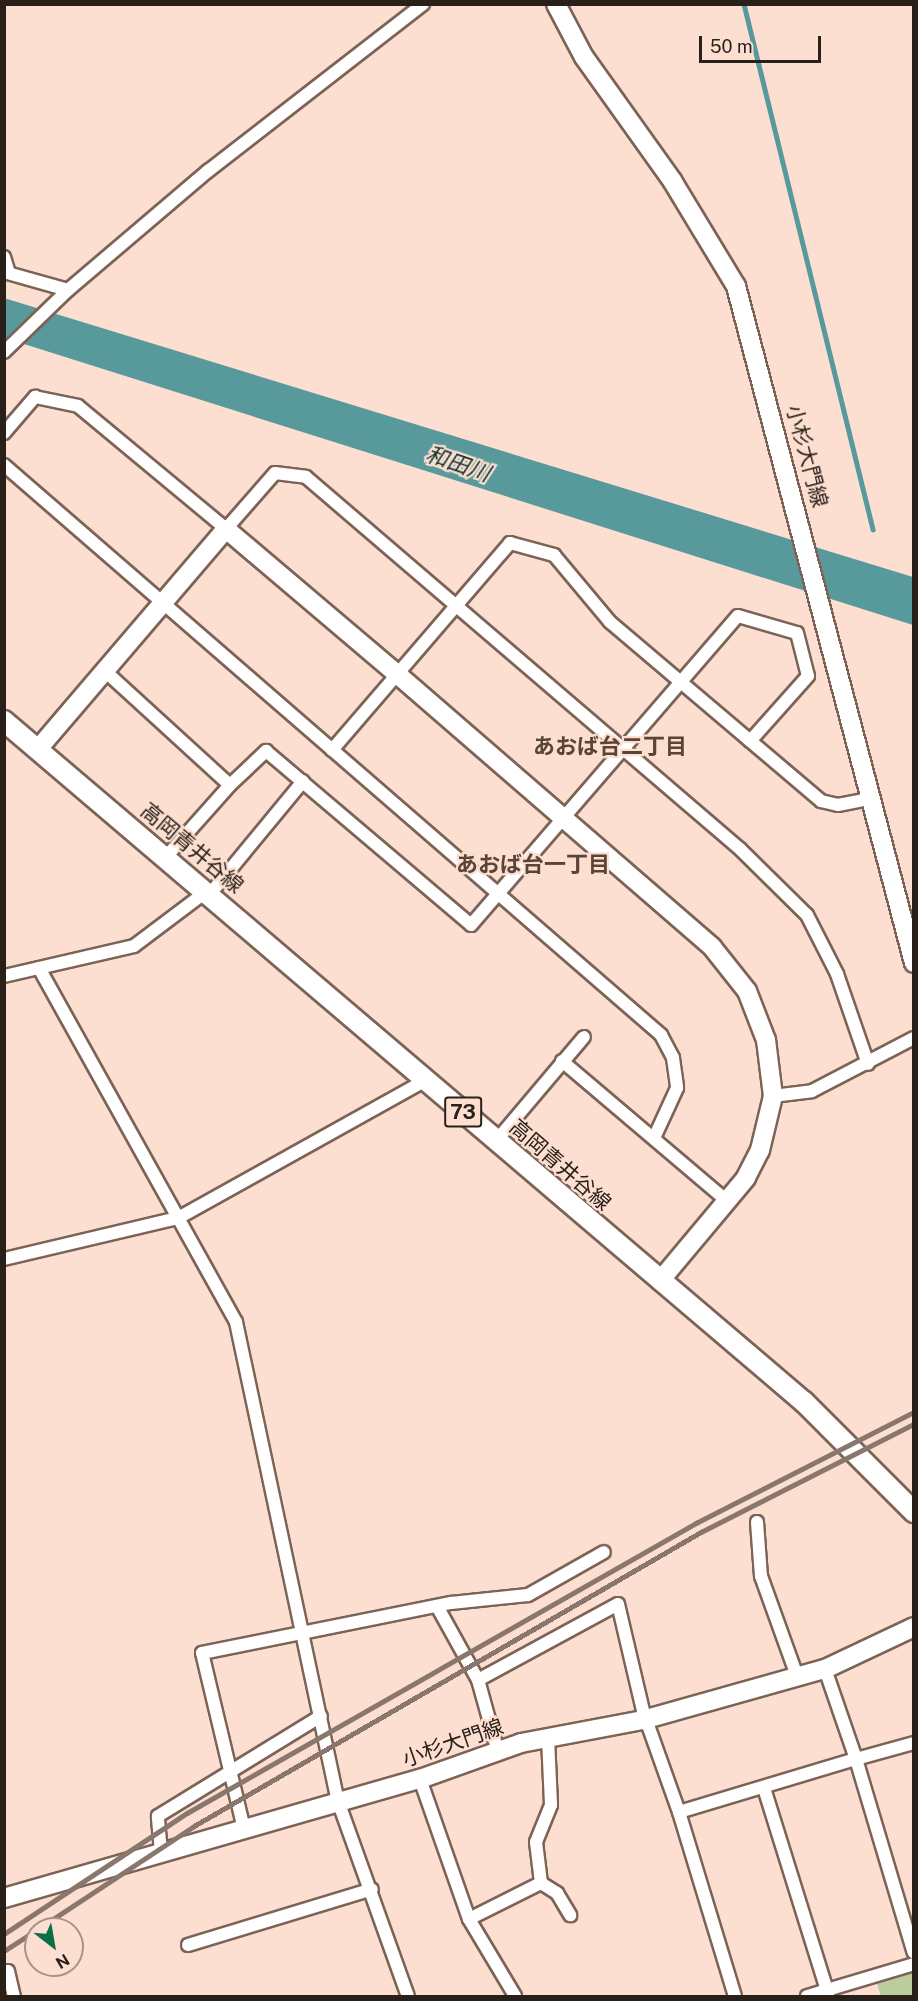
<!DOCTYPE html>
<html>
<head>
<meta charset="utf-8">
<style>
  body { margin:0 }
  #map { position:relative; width:918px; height:2001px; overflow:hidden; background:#fcdfd0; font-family:"Public Sans","Noto Sans JP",sans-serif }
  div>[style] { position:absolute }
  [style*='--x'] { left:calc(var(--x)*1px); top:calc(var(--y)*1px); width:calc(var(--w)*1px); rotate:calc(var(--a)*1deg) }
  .green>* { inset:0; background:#bccc9f }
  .water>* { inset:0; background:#589a9b }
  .stream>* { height:4.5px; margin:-2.25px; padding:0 2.25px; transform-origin:2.25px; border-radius:2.25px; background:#589a9b }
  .roads { filter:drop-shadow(2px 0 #7c6356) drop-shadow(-2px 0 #7c6356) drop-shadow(0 2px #7c6356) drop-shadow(0 -2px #7c6356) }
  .street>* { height:12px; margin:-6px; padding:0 6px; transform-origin:6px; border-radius:6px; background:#fff }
  .secondary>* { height:18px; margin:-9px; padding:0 9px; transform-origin:9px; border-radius:9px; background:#fff }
  .primary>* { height:20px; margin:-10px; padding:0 10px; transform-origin:10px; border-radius:10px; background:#fff }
  .rail>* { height:4.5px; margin:-2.25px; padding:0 2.25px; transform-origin:2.25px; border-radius:2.25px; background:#89766c }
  span { translate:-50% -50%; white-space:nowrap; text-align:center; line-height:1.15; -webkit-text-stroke:4.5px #fcdfd0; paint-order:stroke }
  .shield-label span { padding:2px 4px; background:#fcdfd0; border:2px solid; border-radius:4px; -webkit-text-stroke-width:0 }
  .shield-label { font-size:20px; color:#2a201a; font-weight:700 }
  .street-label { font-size:21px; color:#2a201a }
  .water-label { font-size:22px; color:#0f3132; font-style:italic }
  .neighbourhood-label { font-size:22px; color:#5a4337; font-weight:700 }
  .frame { position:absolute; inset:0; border:6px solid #2a201a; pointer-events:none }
  .north { position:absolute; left:24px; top:1917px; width:60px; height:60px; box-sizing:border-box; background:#fcdfd0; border:2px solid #a89387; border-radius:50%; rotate:149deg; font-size:16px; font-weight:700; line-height:24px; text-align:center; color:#2a201a }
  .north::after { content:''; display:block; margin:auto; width:21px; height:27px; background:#097046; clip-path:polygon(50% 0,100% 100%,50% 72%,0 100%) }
  .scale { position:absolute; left:699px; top:36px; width:122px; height:27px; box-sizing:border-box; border:3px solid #2a201a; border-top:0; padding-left:8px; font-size:18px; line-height:21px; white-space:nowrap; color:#2a201a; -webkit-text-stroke:4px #fcdfd0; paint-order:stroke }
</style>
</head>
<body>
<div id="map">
  <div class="green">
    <div style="clip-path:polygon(913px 1972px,913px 1996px,881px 1996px,877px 1984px)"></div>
  </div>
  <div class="water">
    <div style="clip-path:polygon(4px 298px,913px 577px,913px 625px,5px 338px)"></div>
  </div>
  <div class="stream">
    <div style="--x:744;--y:4;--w:541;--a:76.2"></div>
  </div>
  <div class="roads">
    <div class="street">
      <div style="--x:4;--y:257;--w:17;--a:73"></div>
      <div style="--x:4;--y:272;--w:66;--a:15.7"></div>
      <div style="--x:4;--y:352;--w:89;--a:-44.1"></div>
      <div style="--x:68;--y:290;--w:184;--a:-40.4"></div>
      <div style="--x:208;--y:171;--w:272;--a:-37.8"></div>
      <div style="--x:4;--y:433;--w:48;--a:-49.3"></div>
      <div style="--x:35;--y:397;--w:44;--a:11.8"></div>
      <div style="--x:78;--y:406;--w:192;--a:39.7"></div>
      <div style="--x:226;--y:529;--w:74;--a:-48.8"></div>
      <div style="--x:275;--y:473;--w:31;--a:7"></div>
      <div style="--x:306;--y:477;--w:572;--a:40.6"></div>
      <div style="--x:740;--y:849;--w:94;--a:44.6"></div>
      <div style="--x:807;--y:915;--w:66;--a:63"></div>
      <div style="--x:837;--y:974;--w:95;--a:71"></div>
      <div style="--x:4;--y:465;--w:870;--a:40.94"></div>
      <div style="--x:661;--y:1035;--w:26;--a:62"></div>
      <div style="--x:673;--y:1058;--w:30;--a:82"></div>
      <div style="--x:677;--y:1088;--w:55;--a:114.7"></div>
      <div style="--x:105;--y:671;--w:169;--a:42.4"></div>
      <div style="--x:230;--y:785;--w:98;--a:131.7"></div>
      <div style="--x:332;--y:750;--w:273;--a:-49.3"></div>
      <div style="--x:510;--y:543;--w:46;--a:15.3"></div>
      <div style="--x:554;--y:555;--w:87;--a:50.1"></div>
      <div style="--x:610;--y:622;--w:277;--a:40.3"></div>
      <div style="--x:821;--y:801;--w:17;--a:13"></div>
      <div style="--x:838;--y:805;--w:36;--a:-11"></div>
      <div style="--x:230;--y:785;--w:50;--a:-43.4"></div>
      <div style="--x:266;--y:751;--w:269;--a:40.3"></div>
      <div style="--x:471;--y:925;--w:408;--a:-49.2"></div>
      <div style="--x:738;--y:616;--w:61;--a:16.1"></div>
      <div style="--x:797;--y:633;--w:44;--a:75.7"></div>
      <div style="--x:808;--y:676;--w:87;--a:131.7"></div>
      <div style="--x:210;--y:894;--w:146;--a:-50.5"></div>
      <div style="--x:39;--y:968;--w:405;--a:60.9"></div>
      <div style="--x:236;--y:1322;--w:490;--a:78"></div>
      <div style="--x:338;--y:1801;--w:207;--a:70.3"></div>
      <div style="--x:4;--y:976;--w:133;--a:-13"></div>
      <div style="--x:134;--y:946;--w:91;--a:-37"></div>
      <div style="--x:562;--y:1061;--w:216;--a:40.3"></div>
      <div style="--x:773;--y:1096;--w:39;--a:-7"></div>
      <div style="--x:812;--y:1091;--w:115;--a:-27.5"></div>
      <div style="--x:496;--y:1141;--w:136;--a:-49.8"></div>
      <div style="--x:4;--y:1259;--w:179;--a:-13.3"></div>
      <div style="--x:178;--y:1218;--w:284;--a:-29.1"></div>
      <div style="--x:757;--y:1522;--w:54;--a:85.8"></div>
      <div style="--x:761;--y:1576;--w:106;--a:70.2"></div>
      <div style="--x:437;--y:1606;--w:85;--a:61"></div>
      <div style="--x:825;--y:1669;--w:95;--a:71"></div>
      <div style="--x:856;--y:1759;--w:60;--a:-15.4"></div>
      <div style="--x:548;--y:1738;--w:67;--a:87.4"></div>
      <div style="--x:551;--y:1805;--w:40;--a:112"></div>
      <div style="--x:536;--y:1842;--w:41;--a:83"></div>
      <div style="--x:541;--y:1883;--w:19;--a:32"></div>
      <div style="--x:557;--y:1893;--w:26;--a:59"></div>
      <div style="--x:498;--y:1752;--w:75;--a:-105.5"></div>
      <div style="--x:478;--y:1680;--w:159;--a:-28.5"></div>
      <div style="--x:618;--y:1604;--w:110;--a:76.8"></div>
      <div style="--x:643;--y:1711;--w:107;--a:70.4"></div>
      <div style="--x:679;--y:1812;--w:185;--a:-16.7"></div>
      <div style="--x:856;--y:1759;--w:202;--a:73.4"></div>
      <div style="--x:420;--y:1779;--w:148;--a:70.7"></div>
      <div style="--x:469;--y:1919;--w:90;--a:59.1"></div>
      <div style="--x:764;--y:1788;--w:212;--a:72.7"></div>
      <div style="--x:827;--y:1990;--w:21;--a:163"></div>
      <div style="--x:679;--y:1812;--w:192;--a:73.1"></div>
      <div style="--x:244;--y:1829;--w:181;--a:-103.4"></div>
      <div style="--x:202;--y:1653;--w:254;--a:-11.4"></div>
      <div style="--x:451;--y:1603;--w:77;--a:-5.9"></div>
      <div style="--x:528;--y:1595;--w:87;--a:-29.5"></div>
      <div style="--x:161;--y:1853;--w:37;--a:-95"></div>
      <div style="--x:158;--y:1816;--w:191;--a:-31.5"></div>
      <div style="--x:469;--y:1919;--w:80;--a:-26.6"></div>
      <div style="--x:188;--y:1945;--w:192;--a:-16.9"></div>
      <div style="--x:4;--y:1973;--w:4;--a:-27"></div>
      <div style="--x:8;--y:1971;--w:26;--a:77"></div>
      <div style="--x:828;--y:1995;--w:5;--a:-101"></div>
      <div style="--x:827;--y:1990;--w:91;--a:-16.6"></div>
    </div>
    <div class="secondary">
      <div style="--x:556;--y:4;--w:60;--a:62.2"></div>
      <div style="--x:584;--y:57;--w:153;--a:54.5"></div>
      <div style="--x:673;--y:182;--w:122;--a:58.8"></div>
      <div style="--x:736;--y:286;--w:700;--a:75.27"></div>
      <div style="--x:38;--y:749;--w:289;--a:-49.5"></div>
      <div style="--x:226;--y:529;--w:224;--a:40.3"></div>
      <div style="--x:397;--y:674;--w:417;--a:40.9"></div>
      <div style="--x:712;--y:947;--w:56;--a:51.5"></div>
      <div style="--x:747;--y:991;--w:53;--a:68.8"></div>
      <div style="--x:766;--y:1040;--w:56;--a:82.9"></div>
      <div style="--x:773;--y:1096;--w:56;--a:103.5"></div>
      <div style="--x:760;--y:1150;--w:31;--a:117"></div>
      <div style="--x:746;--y:1178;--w:134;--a:129.9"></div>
      <div style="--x:4;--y:1898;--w:433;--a:-16"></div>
      <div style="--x:420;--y:1779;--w:107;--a:-19.6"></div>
      <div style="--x:521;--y:1743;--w:124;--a:-10.7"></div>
      <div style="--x:643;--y:1720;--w:189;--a:-15.7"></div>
      <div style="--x:825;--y:1669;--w:98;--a:-25.3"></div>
    </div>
    <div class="primary">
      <div style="--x:4;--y:721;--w:1051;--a:40.41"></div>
      <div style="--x:804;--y:1402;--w:156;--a:45"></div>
    </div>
  </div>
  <div class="rail">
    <div style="--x:38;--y:1929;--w:187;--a:-33.4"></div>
    <div style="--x:194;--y:1826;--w:586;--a:-30.11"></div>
    <div style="--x:701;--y:1532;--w:239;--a:-26.9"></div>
    <div style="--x:4;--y:1934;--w:219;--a:-33.5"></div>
    <div style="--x:187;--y:1813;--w:586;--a:-29.67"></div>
    <div style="--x:696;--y:1523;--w:245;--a:-27"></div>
    <div style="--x:4;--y:1951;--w:38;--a:-33"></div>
  </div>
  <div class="shield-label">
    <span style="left:463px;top:1112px">73</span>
  </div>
  <div class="street-label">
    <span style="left:807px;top:456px;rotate:75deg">小杉大門線</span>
    <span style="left:192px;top:848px;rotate:40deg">高岡青井谷線</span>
    <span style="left:560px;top:1165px;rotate:41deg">高岡青井谷線</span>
    <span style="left:453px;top:1743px;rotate:-19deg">小杉大門線</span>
  </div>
  <div class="water-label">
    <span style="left:458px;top:464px;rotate:19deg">和田川</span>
  </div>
  <div class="neighbourhood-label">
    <span style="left:610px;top:747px">あおば台二丁目</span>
    <span style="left:533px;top:865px">あおば台一丁目</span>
  </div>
  <div class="frame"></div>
  <div class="north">N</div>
  <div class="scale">50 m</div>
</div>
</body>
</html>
